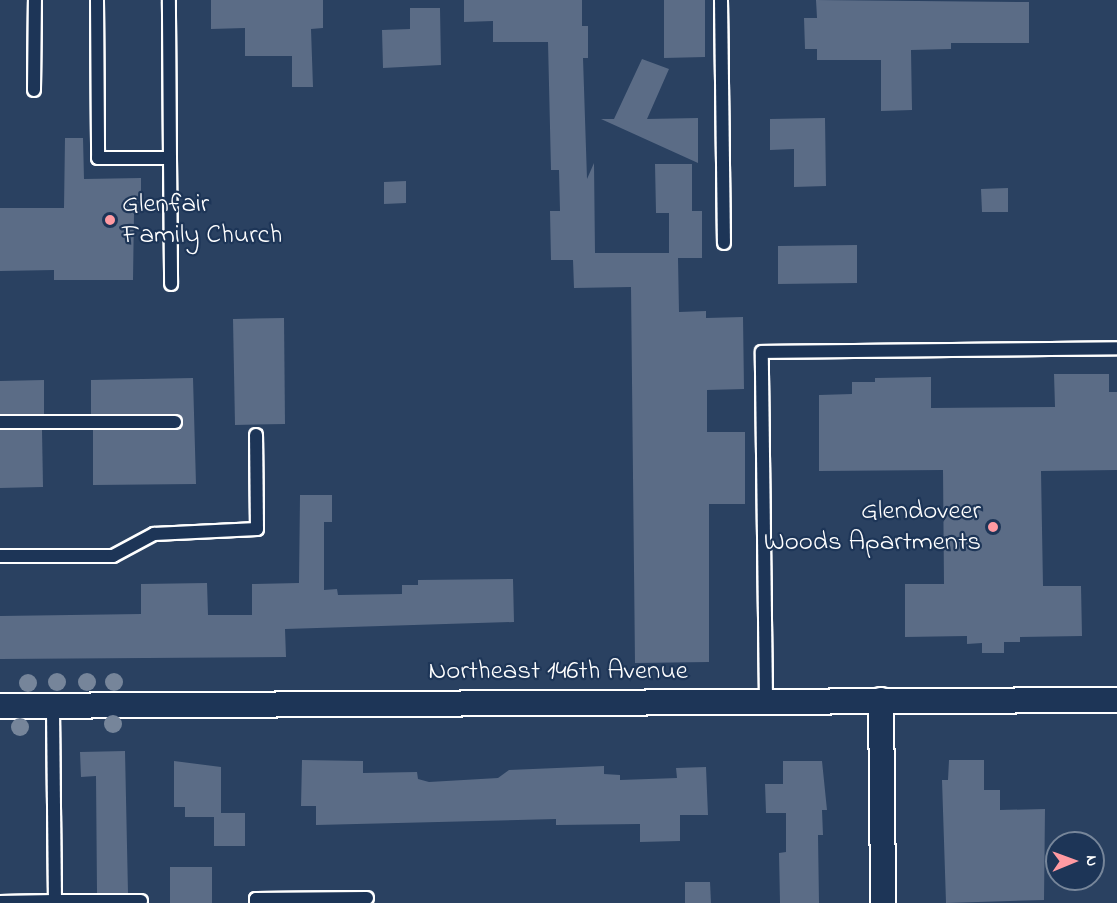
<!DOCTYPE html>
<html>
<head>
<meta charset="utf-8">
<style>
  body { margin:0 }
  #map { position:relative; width:1117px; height:903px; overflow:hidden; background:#2a4161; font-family:"Indie Flower",sans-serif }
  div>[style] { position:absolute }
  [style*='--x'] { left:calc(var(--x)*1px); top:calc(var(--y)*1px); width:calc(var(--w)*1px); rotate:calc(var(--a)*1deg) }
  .building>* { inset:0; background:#5b6c86 }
  .roads { filter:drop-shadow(2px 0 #fff) drop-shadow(-2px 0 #fff) drop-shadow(0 2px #fff) drop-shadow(0 -2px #fff) }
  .service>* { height:12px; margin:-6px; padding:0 6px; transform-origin:6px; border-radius:6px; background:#1d3557 }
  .minor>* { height:24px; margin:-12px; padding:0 12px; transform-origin:12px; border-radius:12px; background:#1d3557 }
  .trees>* { width:18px; height:18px; margin:-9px; border-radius:50%; background:#76859a }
  .dots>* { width:16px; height:16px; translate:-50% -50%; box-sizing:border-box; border:3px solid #1d3557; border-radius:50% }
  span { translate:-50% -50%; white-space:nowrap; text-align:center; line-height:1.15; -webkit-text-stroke:4.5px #1d3557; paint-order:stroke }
  .poi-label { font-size:27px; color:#fff }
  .left { translate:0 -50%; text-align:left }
  .right { translate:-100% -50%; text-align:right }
  .street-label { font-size:27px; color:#fff }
  .north { position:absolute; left:1045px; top:831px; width:60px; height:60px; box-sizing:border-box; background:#1d3557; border:2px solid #77869a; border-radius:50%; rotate:89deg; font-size:16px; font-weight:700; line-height:24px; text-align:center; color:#fff }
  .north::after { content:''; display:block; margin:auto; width:21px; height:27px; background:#ff9aa2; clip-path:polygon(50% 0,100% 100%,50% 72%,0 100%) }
</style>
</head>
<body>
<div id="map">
  <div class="building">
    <div style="clip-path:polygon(211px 0,323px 0,323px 28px,311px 29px,313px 87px,292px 87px,292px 56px,245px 56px,245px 28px,211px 29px)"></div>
    <div style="clip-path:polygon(464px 0,582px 0,582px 26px,588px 26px,588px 58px,583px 58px,587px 179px,594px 163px,595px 253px,669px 253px,669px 213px,656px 213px,655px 164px,692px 164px,692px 211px,702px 211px,702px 258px,678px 258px,679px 312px,706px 311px,706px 318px,743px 317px,744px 389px,707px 390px,707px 432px,745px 432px,745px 504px,709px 504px,709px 662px,635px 663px,631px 287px,574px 288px,573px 260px,551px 260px,550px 211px,560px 211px,559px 170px,551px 170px,548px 42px,493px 42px,493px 21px,464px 22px)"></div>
    <div style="clip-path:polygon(664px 0,705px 0,705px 57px,664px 58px)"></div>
    <div style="clip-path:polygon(816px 0,1029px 2px,1029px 43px,951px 43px,951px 49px,911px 50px,912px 110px,881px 111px,881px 60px,817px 60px,817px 49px,805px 49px,804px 18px,817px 18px)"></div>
    <div style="clip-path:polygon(410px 8px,440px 8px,441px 65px,383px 68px,382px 30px,410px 29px)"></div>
    <div style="clip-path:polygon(642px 59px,669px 69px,647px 119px,698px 118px,698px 163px,601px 119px,614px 119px)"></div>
    <div style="clip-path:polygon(825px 118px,826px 186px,794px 187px,794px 149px,770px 150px,770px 119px)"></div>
    <div style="clip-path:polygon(65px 138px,83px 138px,84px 179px,141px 178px,141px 213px,134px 213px,133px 280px,54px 280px,54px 270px,0 271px,0 208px,64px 208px)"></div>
    <div style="clip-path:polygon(406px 181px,406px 203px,384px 204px,384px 182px)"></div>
    <div style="clip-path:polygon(1008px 188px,1008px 212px,982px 212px,981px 189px)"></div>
    <div style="clip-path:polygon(857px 245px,857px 283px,778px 284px,778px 246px)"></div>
    <div style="clip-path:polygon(284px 318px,285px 424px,235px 425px,233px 319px)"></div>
    <div style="clip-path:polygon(1054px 374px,1109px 374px,1109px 392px,1117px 392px,1117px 470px,1041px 471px,1043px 586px,1081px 586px,1082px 636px,1020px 637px,1020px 642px,1004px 642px,1004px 653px,982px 653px,982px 643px,967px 644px,967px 636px,905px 637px,905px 584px,944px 584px,943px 470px,819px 471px,819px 395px,852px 394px,852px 382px,875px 382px,875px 378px,931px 377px,931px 408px,1055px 407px)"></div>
    <div style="clip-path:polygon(193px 378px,196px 484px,93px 485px,93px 430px,175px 430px,183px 421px,175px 414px,91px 414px,91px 380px)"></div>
    <div style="clip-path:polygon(44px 380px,44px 414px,0 414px,0 381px)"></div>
    <div style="clip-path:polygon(0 430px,42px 430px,43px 487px,0 488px)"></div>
    <div style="clip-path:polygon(300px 495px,332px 495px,332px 522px,324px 522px,324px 590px,337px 589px,338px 595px,402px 594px,402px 585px,418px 585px,418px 580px,513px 579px,514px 622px,285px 629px,286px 657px,0 659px,0 616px,141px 614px,141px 584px,207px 583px,208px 615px,252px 615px,252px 584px,299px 583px)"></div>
    <div style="clip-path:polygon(125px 751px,128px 893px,97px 893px,96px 776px,81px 777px,80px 752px)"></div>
    <div style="clip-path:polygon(302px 760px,363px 761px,363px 773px,417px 772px,418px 779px,429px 782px,498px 778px,509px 770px,604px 766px,604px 774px,620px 775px,620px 780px,677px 778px,676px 768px,706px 767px,708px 815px,680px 815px,680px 841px,640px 842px,640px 824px,556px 825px,556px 819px,316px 825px,316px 806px,301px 806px)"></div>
    <div style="clip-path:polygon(949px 760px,984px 760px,984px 790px,1000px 790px,1000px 810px,1045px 809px,1044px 900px,946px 903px,942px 780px,948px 780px)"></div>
    <div style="clip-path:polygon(174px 761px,221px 767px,221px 813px,245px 813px,245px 846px,214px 846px,214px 817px,185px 817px,185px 807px,174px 807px)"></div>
    <div style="clip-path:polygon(783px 761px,822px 761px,827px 810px,822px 810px,823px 835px,818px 835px,819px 903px,780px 903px,779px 853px,786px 852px,786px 813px,766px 813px,765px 784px,783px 784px)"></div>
    <div style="clip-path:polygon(170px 867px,212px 867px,212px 903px,170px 903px)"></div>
    <div style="clip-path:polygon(685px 882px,710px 882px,711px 903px,685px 903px)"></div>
  </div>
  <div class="roads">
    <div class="service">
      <div style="--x:97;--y:0;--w:158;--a:89.6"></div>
      <div style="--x:98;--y:158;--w:72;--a:0"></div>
      <div style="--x:170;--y:158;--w:158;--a:-90.4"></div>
      <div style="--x:721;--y:0;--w:243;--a:89.3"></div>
      <div style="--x:34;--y:90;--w:90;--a:-89.4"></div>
      <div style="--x:170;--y:158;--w:126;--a:89.5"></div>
      <div style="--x:0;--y:422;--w:175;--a:0"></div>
      <div style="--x:0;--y:556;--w:113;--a:0"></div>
      <div style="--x:113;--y:556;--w:47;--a:-28.2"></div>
      <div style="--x:154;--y:534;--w:103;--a:-2.8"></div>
      <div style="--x:257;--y:529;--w:94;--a:-90.6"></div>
      <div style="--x:766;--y:700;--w:348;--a:-90.7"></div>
      <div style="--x:762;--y:352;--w:355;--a:-0.6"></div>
      <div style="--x:55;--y:901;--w:86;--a:0"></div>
      <div style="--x:0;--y:902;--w:55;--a:-1"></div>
      <div style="--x:55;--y:901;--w:195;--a:-90.6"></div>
      <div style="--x:256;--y:903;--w:4;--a:-90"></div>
      <div style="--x:256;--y:899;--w:111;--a:-0.5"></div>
    </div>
    <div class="minor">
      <div style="--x:881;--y:700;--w:203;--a:89.4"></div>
      <div style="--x:0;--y:706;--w:1117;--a:-0.31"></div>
    </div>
  </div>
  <div class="trees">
    <div style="left:57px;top:682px"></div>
    <div style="left:87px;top:682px"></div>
    <div style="left:114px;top:682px"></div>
    <div style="left:28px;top:683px"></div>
    <div style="left:113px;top:724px"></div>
    <div style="left:20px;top:727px"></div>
  </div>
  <div class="dots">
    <div style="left:110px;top:220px;background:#ff9aa2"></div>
    <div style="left:993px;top:527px;background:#ff9aa2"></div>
  </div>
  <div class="poi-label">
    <span class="left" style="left:122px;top:220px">Glenfair<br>Family Church</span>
    <span class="right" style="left:981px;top:527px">Glendoveer<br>Woods Apartments</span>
  </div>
  <div class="street-label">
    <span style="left:558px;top:672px">Northeast 146th Avenue</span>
  </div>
  <div class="north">N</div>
</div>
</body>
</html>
